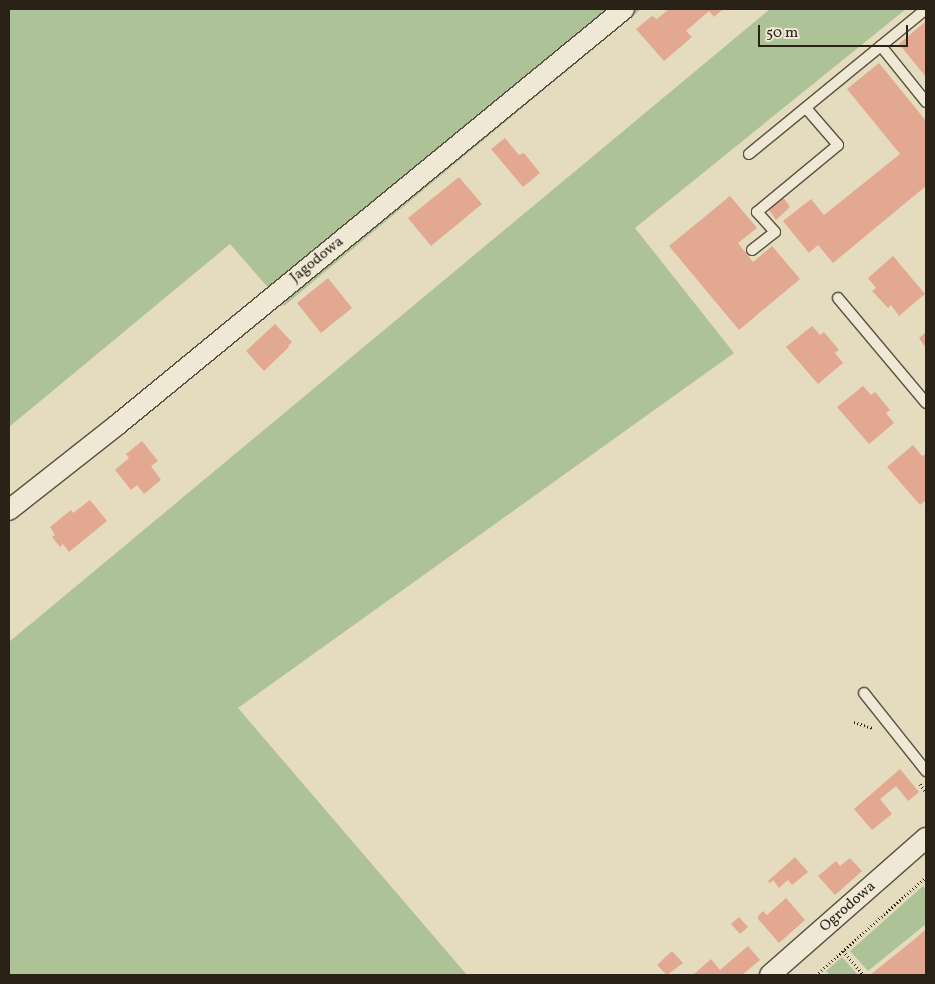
<!DOCTYPE html>
<html>
<head>
<meta charset="utf-8">
<style>
  body { margin:0 }
  #map { position:relative; width:935px; height:984px; overflow:hidden; background:#e5dcbf; font-family:Vollkorn,serif }
  div>[style] { position:absolute }
  [style*='--x'] { left:calc(var(--x)*1px); top:calc(var(--y)*1px); width:calc(var(--w)*1px); rotate:calc(var(--a)*1deg) }
  .green>* { inset:0; background:#aec297 }
  .building>* { inset:0; background:#e2a892 }
  .path>* { height:3px; margin-top:-1.5px; transform-origin:0; background:repeating-linear-gradient(90deg,#2a2117 0 1px,transparent 0 3.5px) }
  .roads { filter:drop-shadow(1px 0 #595041) drop-shadow(-1px 0 #595041) drop-shadow(0 1px #595041) drop-shadow(0 -1px #595041) }
  .lane>* { height:10px; margin:-5px; padding:0 5px; transform-origin:5px; border-radius:5px; background:#eee8d5 }
  .street>* { height:20px; margin:-10px; padding:0 10px; transform-origin:10px; border-radius:10px; background:#eee8d5 }
  span { translate:-50% -50%; white-space:nowrap; text-align:center; line-height:1.15; -webkit-text-stroke:4px #eee8d5; paint-order:stroke }
  .street-label { font-size:15px; color:#2a2117 }
  .frame { position:absolute; inset:0; border:10px solid #2a2117; pointer-events:none }
  .scale { position:absolute; left:758px; top:25px; width:150px; height:22px; box-sizing:border-box; border:2px solid #2a2117; border-top:0; padding-left:6px; font-size:15px; line-height:18px; white-space:nowrap; color:#2a2117; -webkit-text-stroke:4px #eee8d5; paint-order:stroke }
</style>
</head>
<body>
<div id="map">
  <div class="green">
    <div style="clip-path:polygon(9px 9px,641px 9px,284px 306px,230px 244px,9px 427px)"></div>
    <div style="clip-path:polygon(770px 9px,906px 9px,635px 228px,734px 353px,238px 708px,467px 975px,9px 975px,9px 642px)"></div>
    <div style="clip-path:polygon(923px 886px,926px 890px,926px 924px,868px 971px,850px 951px)"></div>
    <div style="clip-path:polygon(842px 957px,858px 975px,830px 975px,826px 971px)"></div>
  </div>
  <div class="building">
    <div style="clip-path:polygon(669px 9px,723px 9px,714px 17px,709px 11px,686px 31px,692px 37px,664px 61px,636px 29px,652px 16px,657px 19px)"></div>
    <div style="clip-path:polygon(926px 21px,926px 77px,899px 44px)"></div>
    <div style="clip-path:polygon(879px 63px,926px 121px,926px 186px,833px 263px,818px 245px,809px 253px,783px 221px,811px 199px,824px 215px,900px 154px,847px 89px)"></div>
    <div style="clip-path:polygon(505px 138px,519px 155px,524px 153px,540px 173px,523px 187px,491px 149px)"></div>
    <div style="clip-path:polygon(459px 177px,482px 204px,431px 246px,408px 218px)"></div>
    <div style="clip-path:polygon(730px 196px,757px 228px,738px 243px,753px 262px,772px 246px,800px 279px,739px 330px,669px 246px)"></div>
    <div style="clip-path:polygon(782px 196px,790px 207px,776px 220px,767px 207px)"></div>
    <div style="clip-path:polygon(893px 256px,925px 294px,899px 316px,891px 305px,888px 308px,872px 291px,876px 288px,868px 278px)"></div>
    <div style="clip-path:polygon(328px 278px,352px 308px,321px 333px,297px 303px)"></div>
    <div style="clip-path:polygon(275px 324px,292px 342px,288px 346px,289px 347px,264px 371px,246px 351px)"></div>
    <div style="clip-path:polygon(812px 326px,820px 335px,824px 332px,839px 350px,835px 353px,843px 363px,818px 384px,786px 347px)"></div>
    <div style="clip-path:polygon(926px 332px,926px 348px,919px 338px)"></div>
    <div style="clip-path:polygon(863px 386px,871px 395px,875px 392px,890px 410px,886px 413px,894px 423px,869px 444px,837px 407px)"></div>
    <div style="clip-path:polygon(142px 441px,158px 461px,151px 466px,161px 480px,144px 494px,137px 485px,131px 490px,115px 470px,129px 458px,126px 454px)"></div>
    <div style="clip-path:polygon(913px 445px,922px 456px,926px 454px,926px 500px,920px 505px,887px 467px)"></div>
    <div style="clip-path:polygon(90px 500px,107px 521px,69px 552px,63px 544px,60px 547px,52px 537px,55px 535px,50px 527px,71px 510px,73px 513px)"></div>
    <div style="clip-path:polygon(900px 769px,919px 792px,908px 801px,896px 786px,880px 799px,892px 814px,872px 830px,854px 809px)"></div>
    <div style="clip-path:polygon(795px 857px,808px 872px,792px 885px,788px 880px,779px 888px,773px 880px,770px 883px,768px 881px)"></div>
    <div style="clip-path:polygon(850px 858px,862px 871px,835px 895px,818px 876px,836px 861px,840px 866px)"></div>
    <div style="clip-path:polygon(786px 898px,805px 920px,779px 943px,758px 919px,758px 916px,763px 911px,767px 915px)"></div>
    <div style="clip-path:polygon(739px 917px,748px 927px,740px 934px,731px 924px)"></div>
    <div style="clip-path:polygon(926px 929px,926px 975px,870px 975px,916px 938px)"></div>
    <div style="clip-path:polygon(748px 946px,760px 960px,742px 975px,693px 975px,711px 959px,720px 970px)"></div>
    <div style="clip-path:polygon(672px 951px,683px 963px,667px 975px,657px 965px)"></div>
  </div>
  <div class="path">
    <div style="--x:854;--y:722;--w:19;--a:18"></div>
    <div style="--x:920;--y:784;--w:10;--a:53"></div>
    <div style="--x:843;--y:951;--w:32;--a:49"></div>
    <div style="--x:816;--y:975;--w:147;--a:-41.7"></div>
  </div>
  <div class="roads">
    <div class="lane">
      <div style="--x:881;--y:46;--w:72;--a:51.2"></div>
      <div style="--x:749;--y:154;--w:229;--a:-39.3"></div>
      <div style="--x:752;--y:250;--w:29;--a:-38"></div>
      <div style="--x:775;--y:232;--w:27;--a:-132"></div>
      <div style="--x:757;--y:212;--w:105;--a:-39.6"></div>
      <div style="--x:838;--y:145;--w:49;--a:-130.9"></div>
      <div style="--x:838;--y:298;--w:137;--a:50"></div>
      <div style="--x:864;--y:693;--w:100;--a:51.5"></div>
    </div>
    <div class="street">
      <div style="--x:9;--y:510;--w:137;--a:-38.2"></div>
      <div style="--x:117;--y:425;--w:656;--a:-39.37"></div>
      <div style="--x:770;--y:975;--w:208;--a:-41.3"></div>
    </div>
  </div>
  <div class="street-label">
    <span style="left:317px;top:260px;rotate:-39deg">Jagodowa</span>
    <span style="left:848px;top:907px;rotate:-41deg">Ogrodowa</span>
  </div>
  <div class="frame"></div>
  <div class="scale">50 m</div>
</div>
</body>
</html>
